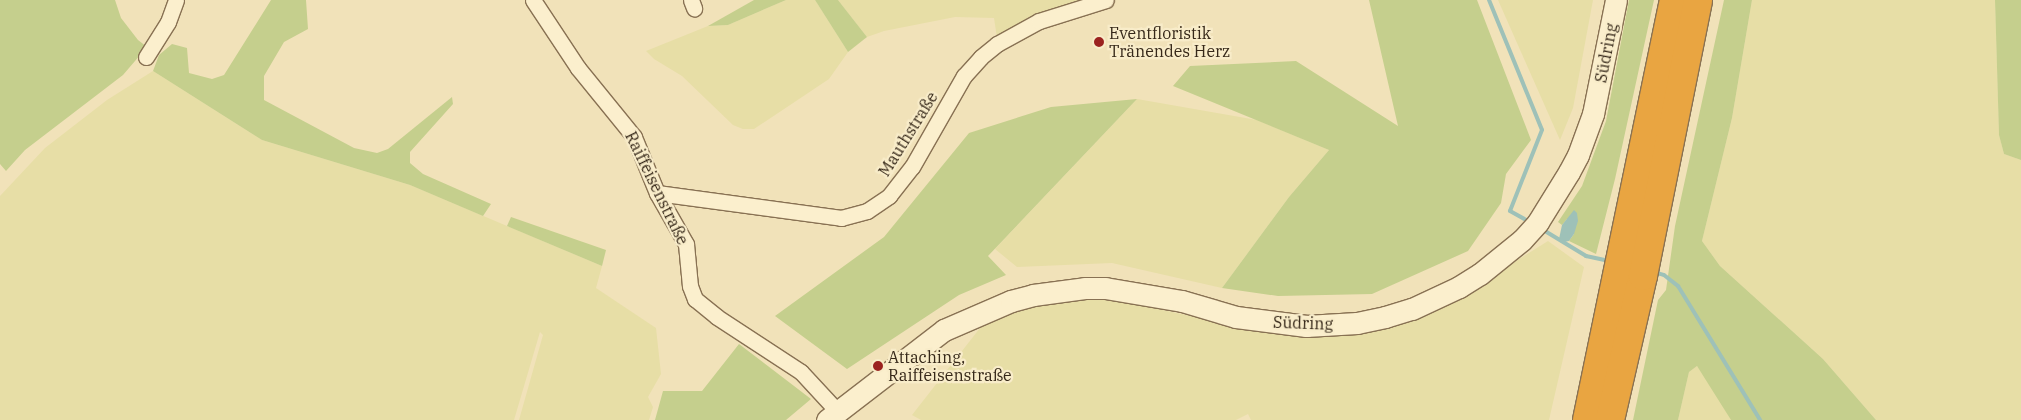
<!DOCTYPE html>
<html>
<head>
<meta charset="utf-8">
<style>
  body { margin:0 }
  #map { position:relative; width:2021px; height:420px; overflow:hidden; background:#f1e2b9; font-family:"IBM Plex Serif",serif }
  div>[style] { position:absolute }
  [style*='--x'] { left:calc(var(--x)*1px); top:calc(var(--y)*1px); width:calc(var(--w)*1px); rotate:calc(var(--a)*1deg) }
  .farmland>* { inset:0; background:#e7dea6 }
  .green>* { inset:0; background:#c5cf8d }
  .water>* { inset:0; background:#9ec1b8 }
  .stream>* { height:4px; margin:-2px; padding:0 2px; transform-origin:2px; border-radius:2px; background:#9ec1b8 }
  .roads { filter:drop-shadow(1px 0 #887153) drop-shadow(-1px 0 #887153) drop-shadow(0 1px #887153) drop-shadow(0 -1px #887153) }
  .street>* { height:15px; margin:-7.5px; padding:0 7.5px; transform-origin:7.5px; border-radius:7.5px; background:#fbefcd }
  .secondary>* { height:21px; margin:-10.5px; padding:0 10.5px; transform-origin:10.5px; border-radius:10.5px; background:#fbefcd }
  .highway>* { height:28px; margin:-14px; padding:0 14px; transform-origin:14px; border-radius:14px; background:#e9a541 }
  .dots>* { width:14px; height:14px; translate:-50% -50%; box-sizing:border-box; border:2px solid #f8ecc9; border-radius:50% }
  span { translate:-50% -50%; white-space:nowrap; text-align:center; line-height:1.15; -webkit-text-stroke:4.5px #f8ecc9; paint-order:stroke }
  .poi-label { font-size:16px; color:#362819 }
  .left { translate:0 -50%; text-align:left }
  .street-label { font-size:16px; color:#362819 }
</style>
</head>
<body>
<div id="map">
  <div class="farmland">
    <div style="clip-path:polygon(786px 0,815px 0,848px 52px,829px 79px,754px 129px,743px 129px,733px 125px,682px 76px,654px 59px,646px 51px,708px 26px,728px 25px)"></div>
    <div style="clip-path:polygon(838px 0,1101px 0,1067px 10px,1057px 7px,1027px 18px,1020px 27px,997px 38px,994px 18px,955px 17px,884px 31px,867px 37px)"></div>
    <div style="clip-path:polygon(1498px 0,1593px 0,1573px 108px,1560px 140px)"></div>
    <div style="clip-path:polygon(1752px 0,1995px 0,1999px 135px,2004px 154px,2021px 160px,2021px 420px,1876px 420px,1823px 359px,1720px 266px,1702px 241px,1732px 118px)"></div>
    <div style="clip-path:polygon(153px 71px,262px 140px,410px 185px,602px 266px,596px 288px,656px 328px,661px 374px,648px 397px,653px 407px,649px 420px,519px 420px,543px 335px,540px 332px,514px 420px,0 420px,0 196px,45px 148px,107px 100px)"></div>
    <div style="clip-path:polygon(1137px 99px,1257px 120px,1329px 150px,1289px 197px,1222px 288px,1112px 263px,1017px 267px,995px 249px)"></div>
    <div style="clip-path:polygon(1548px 241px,1584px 267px,1549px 420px,1251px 420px,1248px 414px,1236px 420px,921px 420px,912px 415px,980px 328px,1031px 303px,1101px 297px,1275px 334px,1376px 331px,1435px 312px)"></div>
    <div style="clip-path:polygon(1697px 366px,1715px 392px,1731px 420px,1678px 420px,1689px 372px)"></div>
  </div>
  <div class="green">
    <div style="clip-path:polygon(0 0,115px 0,121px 18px,138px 40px,147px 47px,123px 75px,25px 150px,6px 171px,0 164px)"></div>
    <div style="clip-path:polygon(271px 0,306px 0,308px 29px,284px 42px,264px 76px,264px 100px,354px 148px,377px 153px,388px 149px,452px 97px,453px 104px,410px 152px,410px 163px,423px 174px,491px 204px,483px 216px,410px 185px,262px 140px,153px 71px,159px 55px,172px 44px,187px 48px,189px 73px,212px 79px,224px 75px)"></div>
    <div style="clip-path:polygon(754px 0,786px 0,728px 25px,708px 26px)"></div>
    <div style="clip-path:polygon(815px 0,838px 0,867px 37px,848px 52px)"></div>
    <div style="clip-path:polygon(1369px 0,1477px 0,1531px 140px,1506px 174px,1501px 203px,1468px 251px,1372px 294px,1278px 296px,1222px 288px,1289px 197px,1329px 150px,1173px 86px,1190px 66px,1296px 61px,1398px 126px)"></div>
    <div style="clip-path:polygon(1629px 0,1654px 0,1615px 179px,1596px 254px,1569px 241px,1574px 234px,1567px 219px,1562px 225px,1558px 222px,1582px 186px,1606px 121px)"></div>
    <div style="clip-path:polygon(1724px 0,1752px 0,1732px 118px,1702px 241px,1720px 266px,1823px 359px,1876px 420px,1731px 420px,1697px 366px,1689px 372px,1678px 420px,1633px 420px,1658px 300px,1666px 290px,1675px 226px)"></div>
    <div style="clip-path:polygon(1995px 0,2021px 0,2021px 160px,2004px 154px,1999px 135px)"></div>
    <div style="clip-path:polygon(1137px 99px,988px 256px,1006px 275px,959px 295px,847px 369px,775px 316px,884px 237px,969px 133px,1051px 107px)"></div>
    <div style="clip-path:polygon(511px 217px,606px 250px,602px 266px,507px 226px)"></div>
    <div style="clip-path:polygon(739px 344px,811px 399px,786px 420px,655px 420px,663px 391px,702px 391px)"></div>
  </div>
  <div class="water">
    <div style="clip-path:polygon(1574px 210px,1577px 213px,1578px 221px,1574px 234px,1569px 241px,1564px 242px,1559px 239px,1562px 225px)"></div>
  </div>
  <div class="stream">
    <div style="--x:1489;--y:0;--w:140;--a:67.8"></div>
    <div style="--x:1542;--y:130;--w:87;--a:111.6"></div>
    <div style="--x:1510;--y:211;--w:23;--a:29"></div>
    <div style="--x:1540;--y:228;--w:54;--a:31.3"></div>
    <div style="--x:1586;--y:256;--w:25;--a:12"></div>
    <div style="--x:1653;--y:272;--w:11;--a:15"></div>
    <div style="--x:1664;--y:275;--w:18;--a:38"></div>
    <div style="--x:1678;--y:286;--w:157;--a:58.5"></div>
  </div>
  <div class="roads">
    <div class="street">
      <div style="--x:533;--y:0;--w:82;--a:56.5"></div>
      <div style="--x:578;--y:68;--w:89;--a:50.9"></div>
      <div style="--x:634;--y:137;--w:61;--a:67.7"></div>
      <div style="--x:657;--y:193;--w:59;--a:60.4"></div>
      <div style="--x:686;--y:244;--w:42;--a:84.6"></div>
      <div style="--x:690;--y:286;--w:14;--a:69"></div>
      <div style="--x:695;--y:299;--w:28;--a:39"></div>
      <div style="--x:717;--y:317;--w:100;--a:33.2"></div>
      <div style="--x:801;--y:372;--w:54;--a:47.2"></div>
      <div style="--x:691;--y:0;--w:9;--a:69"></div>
      <div style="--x:146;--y:57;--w:41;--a:-57.8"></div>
      <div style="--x:168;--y:22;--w:23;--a:-70"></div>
      <div style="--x:657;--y:193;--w:186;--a:7.7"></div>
      <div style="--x:841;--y:218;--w:27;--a:-15"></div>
      <div style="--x:867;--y:211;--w:27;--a:-34"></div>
      <div style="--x:889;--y:196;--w:37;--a:-52"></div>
      <div style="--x:912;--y:167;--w:105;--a:-60.3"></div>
      <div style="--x:964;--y:76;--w:25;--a:-48"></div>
      <div style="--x:981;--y:57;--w:21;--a:-39"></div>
      <div style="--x:997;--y:44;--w:48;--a:-28.7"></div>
      <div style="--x:1039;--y:21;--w:70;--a:-17.4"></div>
    </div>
    <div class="secondary">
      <div style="--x:827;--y:420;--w:148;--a:-37.6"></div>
      <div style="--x:944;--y:330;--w:73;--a:-23.4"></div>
      <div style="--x:1011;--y:301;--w:23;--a:-15"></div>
      <div style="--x:1033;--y:295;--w:52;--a:-7.7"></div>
      <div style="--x:1085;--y:288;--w:20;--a:0"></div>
      <div style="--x:1105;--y:288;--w:78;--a:9.6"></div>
      <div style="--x:1182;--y:301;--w:56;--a:16.5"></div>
      <div style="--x:1236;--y:317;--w:71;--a:7.3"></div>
      <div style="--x:1306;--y:326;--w:51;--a:-3.4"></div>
      <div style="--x:1357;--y:323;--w:29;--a:-12"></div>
      <div style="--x:1385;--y:317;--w:28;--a:-17"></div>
      <div style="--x:1412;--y:309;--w:52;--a:-25.1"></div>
      <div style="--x:1459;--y:287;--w:25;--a:-32"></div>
      <div style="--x:1480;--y:274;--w:54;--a:-39"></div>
      <div style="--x:1522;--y:240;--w:24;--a:-48"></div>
      <div style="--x:1538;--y:222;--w:59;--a:-58.2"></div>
      <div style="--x:1569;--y:172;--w:19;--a:-62"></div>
      <div style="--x:1578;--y:155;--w:44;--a:-69.9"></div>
      <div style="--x:1593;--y:114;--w:116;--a:-78.6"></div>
    </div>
    <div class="highway">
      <div style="--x:1587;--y:420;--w:429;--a:-78.3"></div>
      <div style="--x:1610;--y:420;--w:148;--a:-77.1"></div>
      <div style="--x:1643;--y:276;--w:281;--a:-78.7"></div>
    </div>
  </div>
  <div class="dots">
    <div style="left:1099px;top:42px;background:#9b221f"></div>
    <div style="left:878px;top:366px;background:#9b221f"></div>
  </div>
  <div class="poi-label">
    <span class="left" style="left:1109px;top:42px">Eventfloristik<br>Tränendes Herz</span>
    <span class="left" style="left:888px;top:366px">Attaching,<br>Raiffeisenstraße</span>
  </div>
  <div class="street-label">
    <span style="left:1606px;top:53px;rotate:-79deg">Südring</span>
    <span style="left:908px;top:134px;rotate:-58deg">Mauthstraße</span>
    <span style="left:657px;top:188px;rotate:64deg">Raiffeisenstraße</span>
    <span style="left:1303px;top:323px;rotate:2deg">Südring</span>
  </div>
</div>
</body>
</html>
